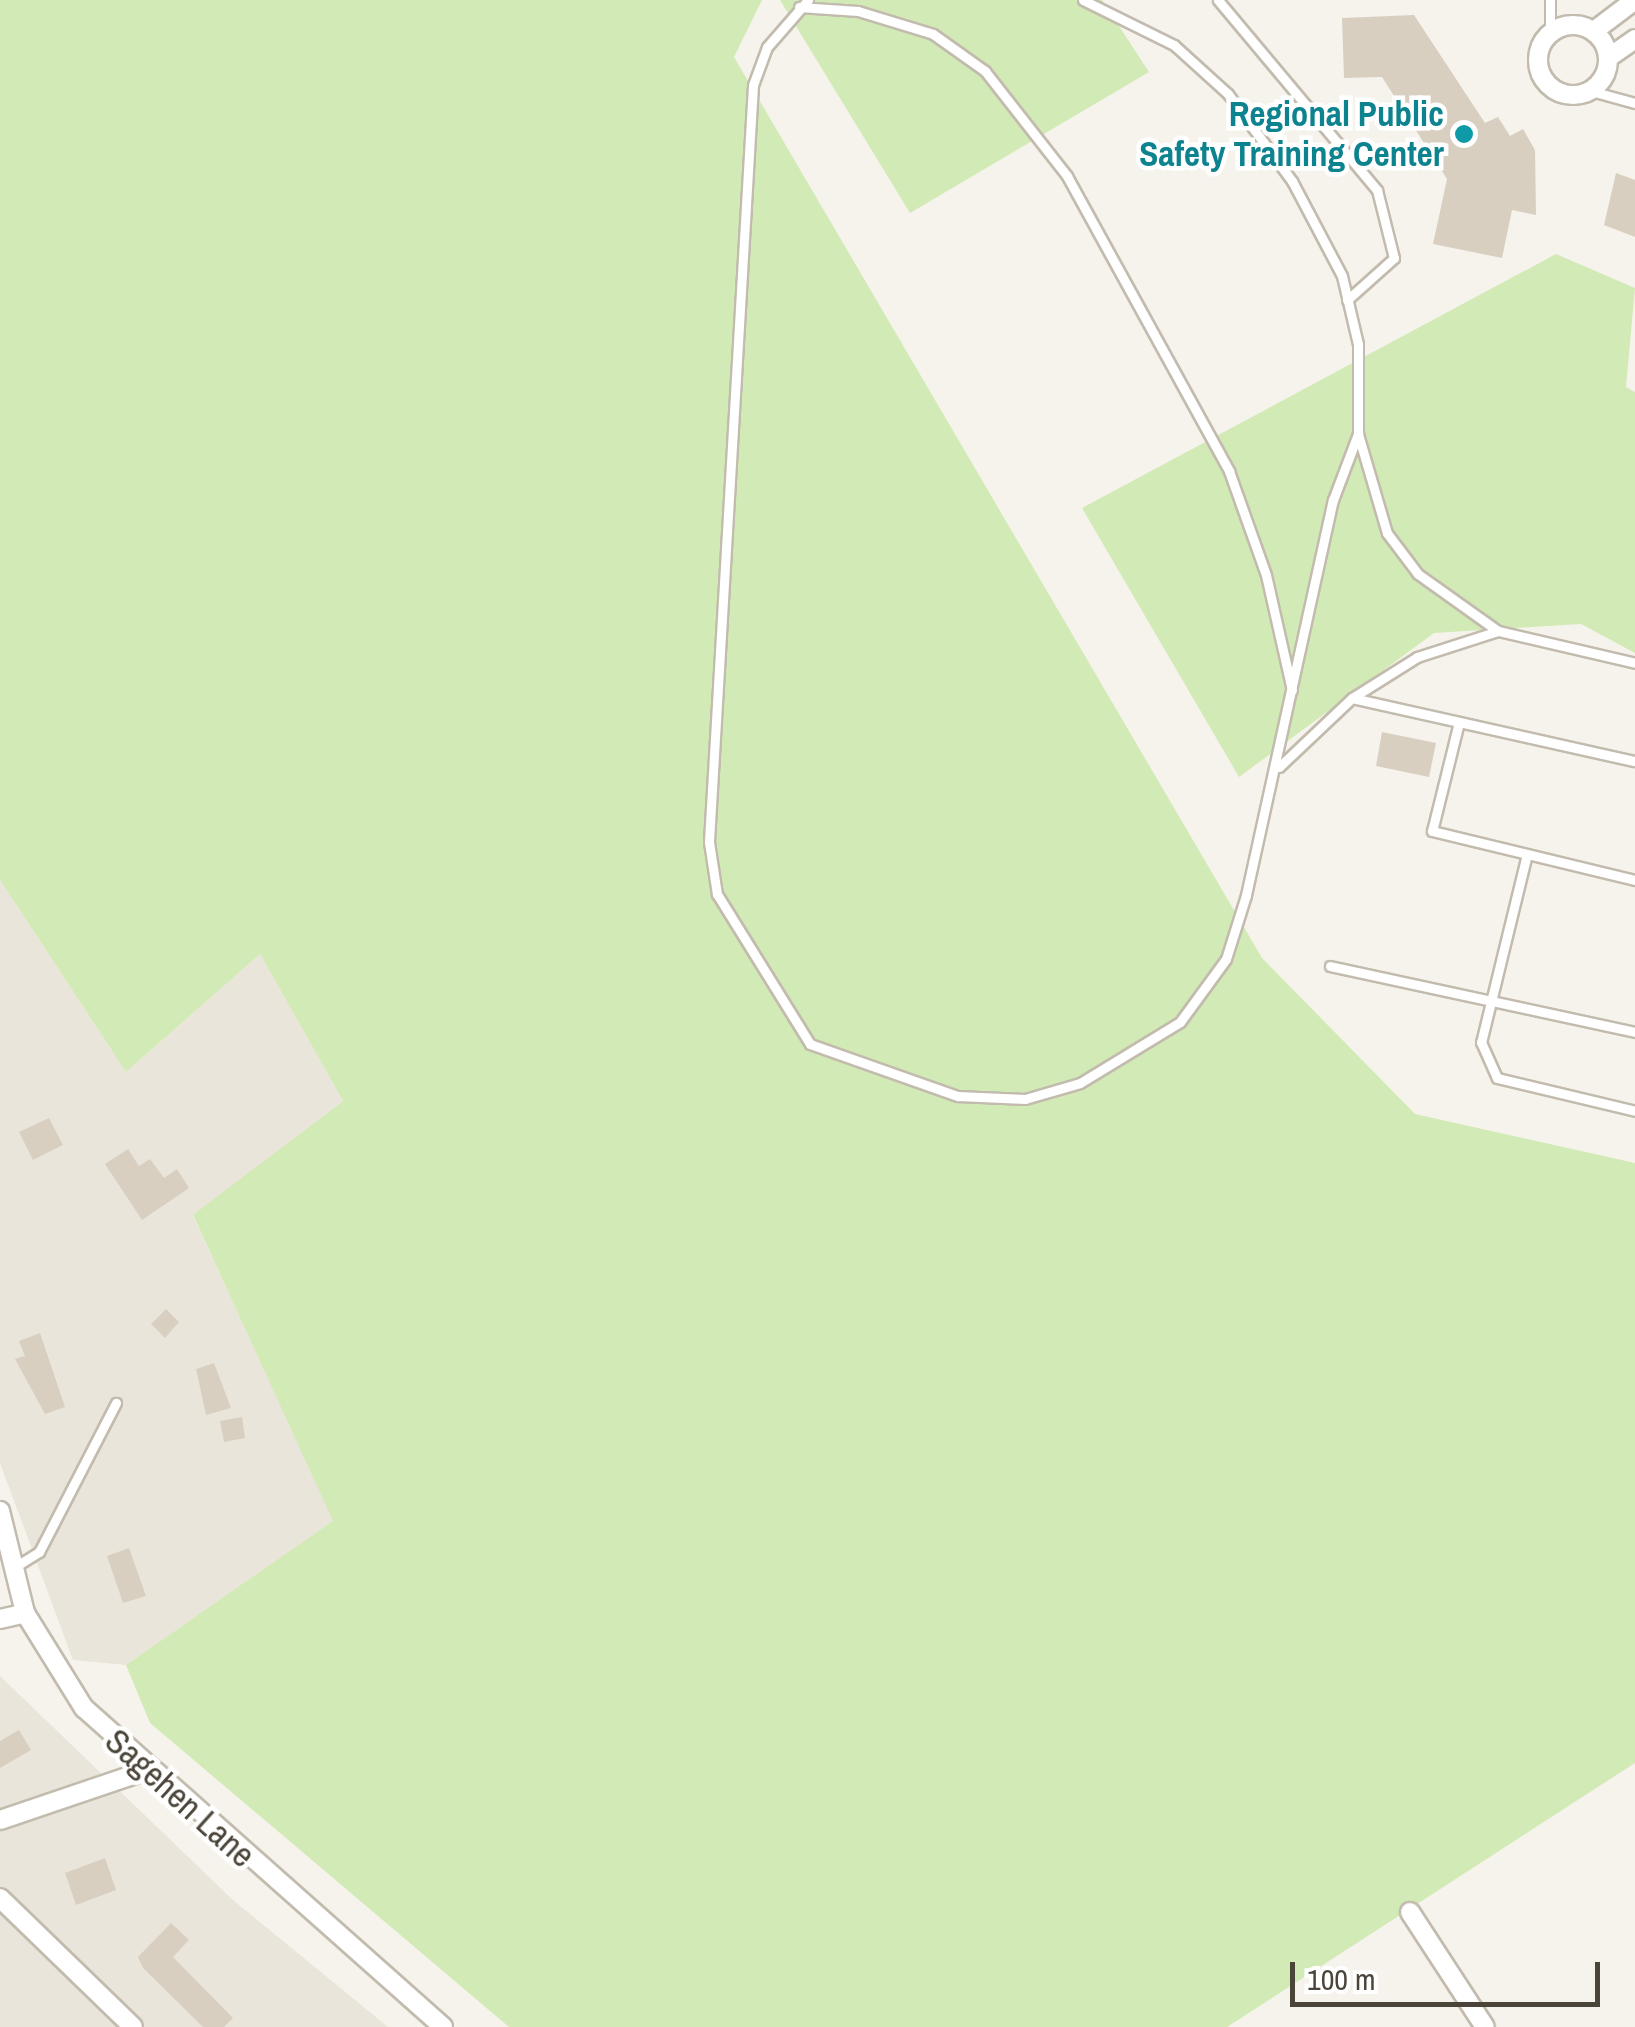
<!DOCTYPE html>
<html>
<head>
<meta charset="utf-8">
<style>
  body { margin:0 }
  #map { position:relative; width:1635px; height:2027px; overflow:hidden; background:#f6f3ec; font-family:"Archivo Narrow",sans-serif }
  div>[style] { position:absolute }
  [style*='--x'] { left:calc(var(--x)*1px); top:calc(var(--y)*1px); width:calc(var(--w)*1px); rotate:calc(var(--a)*1deg) }
  .residential>* { inset:0; background:#eae5da }
  .green>* { inset:0; background:#d2eab5 }
  .building>* { inset:0; background:#d8cfc1 }
  .roads { filter:drop-shadow(2px 0 #c2bbae) drop-shadow(-2px 0 #c2bbae) drop-shadow(0 2px #c2bbae) drop-shadow(0 -2px #c2bbae) }
  .lane>* { height:9px; margin:-4.5px; padding:0 4.5px; transform-origin:4.5px; border-radius:4.5px; background:#fff }
  .street>* { height:18px; margin:-9px; padding:0 9px; transform-origin:9px; border-radius:9px; background:#fff }
  .street>.ring { margin:-9px; padding:0; box-sizing:content-box; background:none; border:18px solid #fff; border-radius:50% }
  .dots>* { width:28px; height:28px; translate:-50% -50%; box-sizing:border-box; border:5px solid #fff; border-radius:50% }
  span { translate:-50% -50%; white-space:nowrap; text-align:center; line-height:1.15; -webkit-text-stroke:9px #fff; paint-order:stroke }
  .culture-label { font-size:35px; color:#0d838f; font-weight:700 }
  .right { translate:-100% -50%; text-align:right }
  .street-label { font-size:35px; color:#4b4439 }
  .scale { position:absolute; left:1290px; top:1962px; width:310px; height:45px; box-sizing:border-box; border:5px solid #4b4439; border-top:0; padding-left:12px; font-size:30px; line-height:35px; white-space:nowrap; color:#4b4439; -webkit-text-stroke:8px #fff; paint-order:stroke }
</style>
</head>
<body>
<div id="map">
  <div class="residential">
    <div style="clip-path:polygon(0 880px,126px 1072px,260px 954px,343px 1101px,193px 1216px,334px 1521px,126px 1665px,73px 1660px,0 1463px)"></div>
    <div style="clip-path:polygon(0 1676px,233px 1900px,388px 2027px,0 2027px)"></div>
  </div>
  <div class="green">
    <div style="clip-path:polygon(0 0,762px 0,734px 57px,1262px 958px,1415px 1114px,1635px 1163px,1635px 1763px,1227px 2027px,509px 2027px,150px 1723px,126px 1665px,333px 1521px,193px 1215px,343px 1101px,260px 954px,126px 1072px,0 880px)"></div>
    <div style="clip-path:polygon(780px 0,1102px 0,1149px 72px,910px 213px)"></div>
    <div style="clip-path:polygon(1556px 254px,1635px 288px,1626px 387px,1635px 392px,1635px 653px,1581px 624px,1434px 633px,1239px 777px,1082px 508px)"></div>
  </div>
  <div class="building">
    <div style="clip-path:polygon(1414px 15px,1485px 123px,1498px 117px,1510px 136px,1523px 129px,1535px 150px,1536px 215px,1512px 210px,1502px 258px,1433px 244px,1447px 179px,1382px 77px,1344px 78px,1342px 18px)"></div>
    <div style="clip-path:polygon(1616px 173px,1635px 180px,1635px 237px,1604px 225px)"></div>
    <div style="clip-path:polygon(1382px 732px,1436px 743px,1429px 777px,1376px 766px)"></div>
    <div style="clip-path:polygon(49px 1118px,63px 1145px,33px 1160px,19px 1132px)"></div>
    <div style="clip-path:polygon(128px 1149px,139px 1166px,150px 1159px,164px 1178px,177px 1169px,189px 1188px,142px 1220px,105px 1164px)"></div>
    <div style="clip-path:polygon(166px 1309px,179px 1322px,165px 1338px,151px 1324px)"></div>
    <div style="clip-path:polygon(40px 1333px,65px 1407px,45px 1414px,15px 1359px,25px 1356px,19px 1341px)"></div>
    <div style="clip-path:polygon(214px 1363px,231px 1408px,206px 1415px,196px 1369px)"></div>
    <div style="clip-path:polygon(242px 1417px,245px 1438px,224px 1442px,220px 1421px)"></div>
    <div style="clip-path:polygon(129px 1548px,146px 1596px,123px 1603px,107px 1556px)"></div>
    <div style="clip-path:polygon(19px 1730px,31px 1750px,0 1768px,0 1741px)"></div>
    <div style="clip-path:polygon(105px 1858px,116px 1890px,76px 1905px,65px 1873px)"></div>
    <div style="clip-path:polygon(171px 1923px,189px 1940px,173px 1957px,233px 2018px,224px 2027px,203px 2027px,143px 1968px,138px 1957px)"></div>
  </div>
  <div class="roads">
    <div class="lane">
      <div style="--x:808;--y:0;--w:62;--a:131.1"></div>
      <div style="--x:767;--y:47;--w:40;--a:110.2"></div>
      <div style="--x:753;--y:85;--w:758;--a:93.33"></div>
      <div style="--x:709;--y:842;--w:53;--a:81.3"></div>
      <div style="--x:717;--y:894;--w:176;--a:58.2"></div>
      <div style="--x:810;--y:1044;--w:157;--a:19.4"></div>
      <div style="--x:958;--y:1096;--w:67;--a:2.6"></div>
      <div style="--x:1025;--y:1099;--w:57;--a:-16.2"></div>
      <div style="--x:1080;--y:1083;--w:117;--a:-31.4"></div>
      <div style="--x:1180;--y:1022;--w:78;--a:-53.9"></div>
      <div style="--x:1226;--y:959;--w:67;--a:-72.6"></div>
      <div style="--x:1246;--y:895;--w:404;--a:-77.6"></div>
      <div style="--x:1333;--y:500;--w:71;--a:-69.3"></div>
      <div style="--x:1083;--y:0;--w:102;--a:26.3"></div>
      <div style="--x:1174;--y:45;--w:73;--a:42.2"></div>
      <div style="--x:1228;--y:94;--w:108;--a:53.7"></div>
      <div style="--x:1292;--y:181;--w:107;--a:62.2"></div>
      <div style="--x:1342;--y:276;--w:70;--a:76.8"></div>
      <div style="--x:1358;--y:344;--w:90;--a:90"></div>
      <div style="--x:1358;--y:434;--w:103;--a:73.7"></div>
      <div style="--x:1387;--y:533;--w:51;--a:52.9"></div>
      <div style="--x:1418;--y:574;--w:98;--a:35.5"></div>
      <div style="--x:1498;--y:631;--w:141;--a:13.1"></div>
      <div style="--x:1218;--y:0;--w:248;--a:50.1"></div>
      <div style="--x:1377;--y:190;--w:70;--a:76"></div>
      <div style="--x:1394;--y:258;--w:63;--a:138.2"></div>
      <div style="--x:799;--y:7;--w:59;--a:3.9"></div>
      <div style="--x:858;--y:11;--w:78;--a:17"></div>
      <div style="--x:933;--y:34;--w:64;--a:35.4"></div>
      <div style="--x:985;--y:71;--w:133;--a:52"></div>
      <div style="--x:1067;--y:176;--w:337;--a:61.2"></div>
      <div style="--x:1229;--y:471;--w:110;--a:70.4"></div>
      <div style="--x:1266;--y:575;--w:118;--a:77.3"></div>
      <div style="--x:1550;--y:33;--w:33;--a:-90"></div>
      <div style="--x:1591;--y:91;--w:46;--a:15.3"></div>
      <div style="--x:1352;--y:698;--w:290;--a:12.6"></div>
      <div style="--x:1459;--y:722;--w:112;--a:103.9"></div>
      <div style="--x:1432;--y:831;--w:209;--a:13.6"></div>
      <div style="--x:1279;--y:767;--w:100;--a:-43.4"></div>
      <div style="--x:1352;--y:698;--w:77;--a:-32.2"></div>
      <div style="--x:1417;--y:657;--w:85;--a:-17.8"></div>
      <div style="--x:1527;--y:854;--w:194;--a:103.7"></div>
      <div style="--x:1481;--y:1042;--w:39;--a:66"></div>
      <div style="--x:1497;--y:1078;--w:142;--a:13.4"></div>
      <div style="--x:1330;--y:966;--w:312;--a:12.2"></div>
      <div style="--x:18;--y:1565;--w:25;--a:-32"></div>
      <div style="--x:39;--y:1552;--w:168;--a:-62.7"></div>
    </div>
    <div class="street">
      <div class="ring" style="left:1538px;top:25px;width:52px;height:52px"></div>
      <div style="--x:1594;--y:31;--w:51;--a:-37.1"></div>
      <div style="--x:1608;--y:58;--w:33;--a:-35"></div>
      <div style="--x:0;--y:1511;--w:105;--a:76.2"></div>
      <div style="--x:25;--y:1613;--w:112;--a:58.2"></div>
      <div style="--x:84;--y:1708;--w:480;--a:41.6"></div>
      <div style="--x:0;--y:1619;--w:26;--a:-13"></div>
      <div style="--x:0;--y:1820;--w:153;--a:-18.7"></div>
      <div style="--x:0;--y:1898;--w:185;--a:44.1"></div>
      <div style="--x:1410;--y:1912;--w:137;--a:56.9"></div>
    </div>
  </div>
  <div class="dots">
    <div style="left:1464px;top:134px;background:#0f9aa8"></div>
  </div>
  <div class="culture-label">
    <span class="right" style="left:1444px;top:134px">Regional Public<br>Safety Training Center</span>
  </div>
  <div class="street-label">
    <span style="left:180px;top:1798px;rotate:42deg">Sagehen Lane</span>
  </div>
  <div class="scale">100 m</div>
</div>
</body>
</html>
